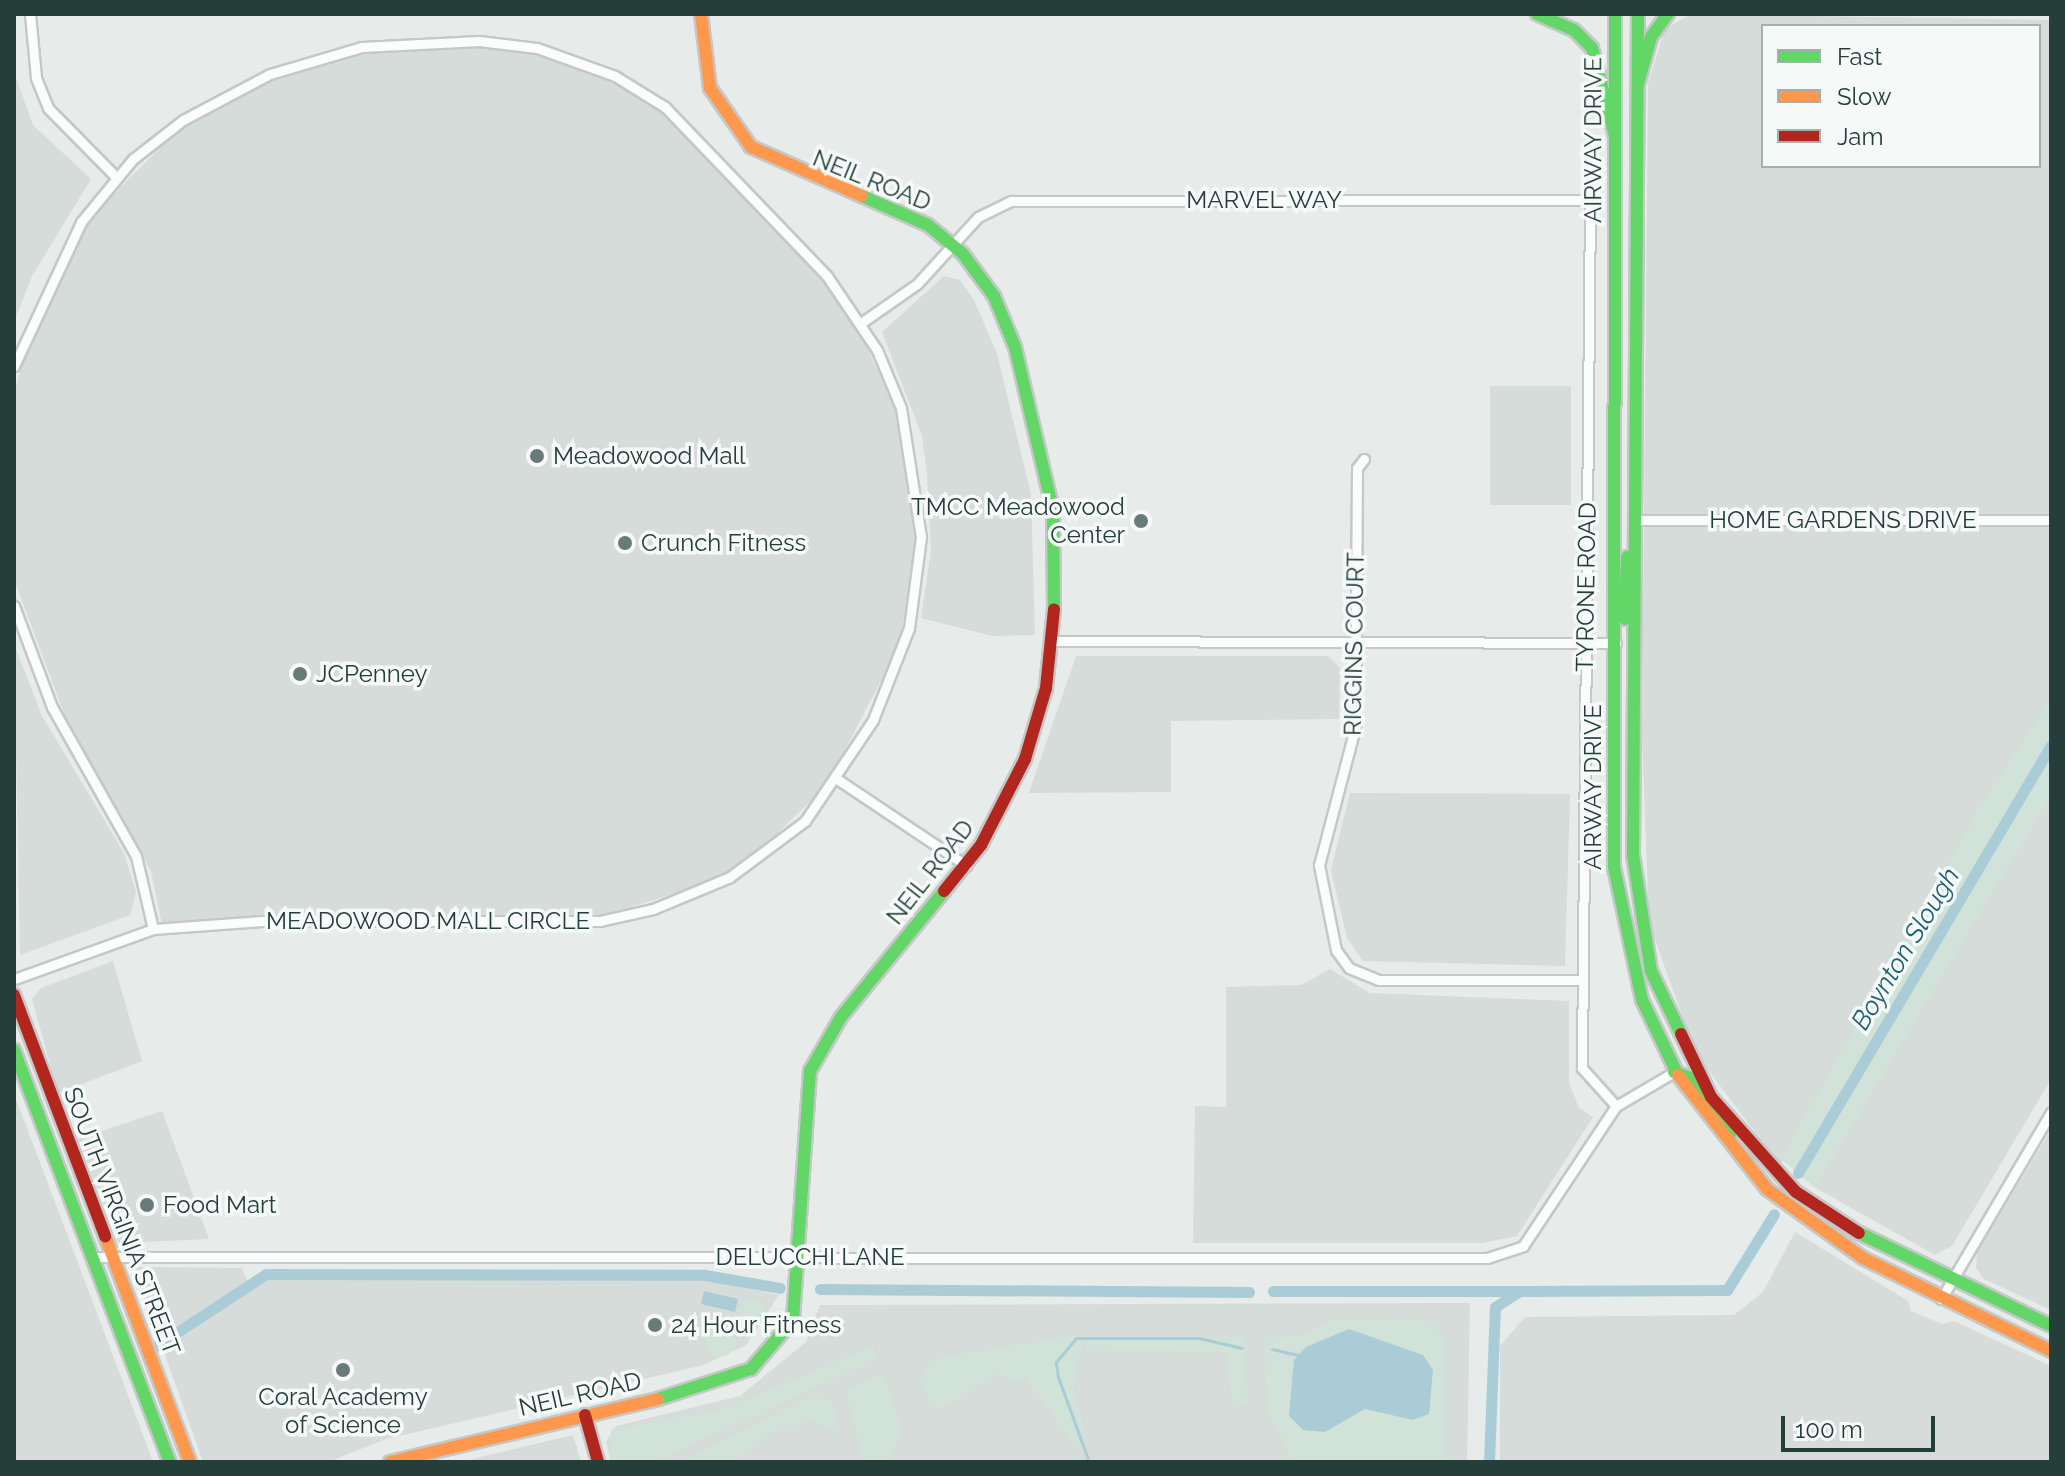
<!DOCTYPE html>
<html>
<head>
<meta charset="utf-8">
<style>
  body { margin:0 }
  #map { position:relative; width:2065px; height:1476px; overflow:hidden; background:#e7ebea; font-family:Raleway,sans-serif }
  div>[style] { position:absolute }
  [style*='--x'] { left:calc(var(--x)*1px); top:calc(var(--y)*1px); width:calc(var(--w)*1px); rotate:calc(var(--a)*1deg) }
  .built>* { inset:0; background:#d5dcda }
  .green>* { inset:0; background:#d1e3d9 }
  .round { border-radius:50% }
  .water>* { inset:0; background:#aaccd7 }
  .stream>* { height:3px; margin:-1.5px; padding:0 1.5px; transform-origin:1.5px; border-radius:1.5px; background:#aaccd7 }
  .canal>* { height:11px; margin:-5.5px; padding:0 5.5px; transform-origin:5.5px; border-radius:5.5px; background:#aaccd7 }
  .roads { filter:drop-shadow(2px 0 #c4c8c7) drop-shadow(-2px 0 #c4c8c7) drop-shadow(0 2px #c4c8c7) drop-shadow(0 -2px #c4c8c7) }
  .street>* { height:9px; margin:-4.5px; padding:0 4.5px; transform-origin:4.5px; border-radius:4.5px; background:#fbfcfc }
  .fast>* { height:12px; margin:-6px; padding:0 6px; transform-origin:6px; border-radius:6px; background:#63d668 }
  .slow>* { height:12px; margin:-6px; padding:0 6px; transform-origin:6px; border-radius:6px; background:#ff974d }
  .jam>* { height:12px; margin:-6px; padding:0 6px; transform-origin:6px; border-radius:6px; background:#b3261e }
  .dots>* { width:22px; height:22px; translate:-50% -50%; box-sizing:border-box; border:4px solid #f5faf8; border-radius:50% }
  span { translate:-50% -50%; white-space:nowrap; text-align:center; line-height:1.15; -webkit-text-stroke:7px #f5faf8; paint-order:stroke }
  .street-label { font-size:24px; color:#253e3a }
  .poi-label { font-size:24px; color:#253e3a }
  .left { translate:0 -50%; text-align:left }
  .right { translate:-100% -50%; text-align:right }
  .water-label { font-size:26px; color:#215f78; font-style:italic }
  .frame { position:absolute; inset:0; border:16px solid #253e3a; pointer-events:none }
  .legend { position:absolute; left:1761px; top:24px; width:280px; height:144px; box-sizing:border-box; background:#f5faf8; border:2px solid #a2afac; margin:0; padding:10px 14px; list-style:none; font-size:24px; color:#253e3a }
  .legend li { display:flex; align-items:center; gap:16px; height:40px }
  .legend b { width:40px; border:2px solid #a2afac }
  .scale { position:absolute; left:1781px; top:1416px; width:154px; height:36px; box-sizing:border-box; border:4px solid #253e3a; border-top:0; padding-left:10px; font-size:24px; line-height:28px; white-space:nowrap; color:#253e3a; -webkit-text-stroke:6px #f5faf8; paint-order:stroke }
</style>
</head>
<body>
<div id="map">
  <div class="built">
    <div style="clip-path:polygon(evenodd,1691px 14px,2051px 20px,2051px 717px,1780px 1165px,1696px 1054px,1649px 923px,1642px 735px,1648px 83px,1665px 29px,1691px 14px,1763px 26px,2039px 26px,2039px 166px,1763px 166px,1763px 26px)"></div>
    <div style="clip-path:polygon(447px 42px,522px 47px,609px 76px,691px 134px,819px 272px,855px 323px,901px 418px,916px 552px,898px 648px,826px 786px,756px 854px,707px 883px,603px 916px,551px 920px,162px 924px,151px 871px,66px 719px,14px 579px,14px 392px,31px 335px,88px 220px,177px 131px,254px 83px,314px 62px)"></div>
    <div style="clip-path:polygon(14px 72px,33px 125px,91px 179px,32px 276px,14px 322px)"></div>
    <div style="clip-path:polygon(944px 276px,960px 280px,975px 302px,997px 354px,1031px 494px,1035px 635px,992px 636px,921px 618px,931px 550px,927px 473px,922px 436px,882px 332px)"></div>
    <div style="clip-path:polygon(1490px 386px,1571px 386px,1571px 505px,1490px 505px)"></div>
    <div style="clip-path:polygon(14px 644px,42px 716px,124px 853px,136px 892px,130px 915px,20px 955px)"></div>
    <div style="clip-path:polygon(1076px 656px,1328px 656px,1340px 668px,1339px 719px,1171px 721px,1171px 792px,1029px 793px)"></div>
    <div style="clip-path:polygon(1350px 793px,1570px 794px,1565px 966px,1363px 961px,1347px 938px,1331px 870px)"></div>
    <div style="clip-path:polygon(2051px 794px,2051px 1079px,1952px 1246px,1935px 1255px,1814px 1187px)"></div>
    <div style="clip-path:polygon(113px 961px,142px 1061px,58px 1093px,32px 999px,41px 988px)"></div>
    <div style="clip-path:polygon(1330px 969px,1370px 993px,1569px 1001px,1569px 1083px,1579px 1108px,1593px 1117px,1517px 1236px,1482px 1243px,1193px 1243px,1195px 1106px,1226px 1107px,1226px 987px,1301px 985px)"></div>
    <div style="clip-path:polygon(14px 1094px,140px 1427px,153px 1462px,14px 1462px)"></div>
    <div style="clip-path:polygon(162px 1111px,209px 1239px,118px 1243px,78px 1139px)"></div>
    <div style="clip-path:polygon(2051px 1130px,2051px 1310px,1984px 1279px,1976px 1268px,1977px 1253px)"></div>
    <div style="clip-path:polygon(1795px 1232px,1908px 1301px,1911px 1311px,1942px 1324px,1954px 1321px,2051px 1366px,2051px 1462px,1500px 1462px,1500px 1346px,1525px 1317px,1734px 1315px,1763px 1292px)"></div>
    <div style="clip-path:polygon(134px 1267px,242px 1268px,251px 1291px,267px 1278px,707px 1280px,779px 1295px,746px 1345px,704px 1365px,386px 1439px,328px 1462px,203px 1462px)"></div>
    <div style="clip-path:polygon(1470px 1303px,1467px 1462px,611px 1462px,606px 1442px,616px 1426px,740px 1396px,806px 1342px,820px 1305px)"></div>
    <div style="clip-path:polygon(573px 1435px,581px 1462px,460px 1462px)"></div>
  </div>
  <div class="green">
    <div style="clip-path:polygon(2051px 699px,2051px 794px,1814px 1187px,1782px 1160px,1789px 1145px,1976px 814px)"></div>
    <div class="round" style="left:740px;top:1299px;width:24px;height:24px"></div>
    <div style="clip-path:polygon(evenodd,1411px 1319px,1434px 1323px,1446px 1340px,1444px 1462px,1294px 1462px,1266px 1409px,1265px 1339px,1300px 1336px,1333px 1320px,1411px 1319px,1349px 1329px,1413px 1420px,1365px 1408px,1325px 1432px,1288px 1388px,1294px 1360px,1271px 1347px,1300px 1353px,1349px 1329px)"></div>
    <div class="round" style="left:706px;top:1326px;width:30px;height:30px"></div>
    <div style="clip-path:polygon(1082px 1335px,1073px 1392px,1088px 1442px,1075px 1446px,1026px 1378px,1018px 1382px,996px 1373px,942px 1408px,931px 1404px,920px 1379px,931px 1359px)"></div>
    <div style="clip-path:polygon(1086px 1335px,1243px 1337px,1248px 1406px,1232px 1401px,1226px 1352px,1086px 1350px)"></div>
    <div style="clip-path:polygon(874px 1346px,874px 1360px,657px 1460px,612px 1462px,611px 1430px,722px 1410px)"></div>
    <div style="clip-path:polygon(883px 1373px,900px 1425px,897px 1444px,885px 1462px,863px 1462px,846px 1392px)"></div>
    <div style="clip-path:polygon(813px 1397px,832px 1401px,839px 1433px,809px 1419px,792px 1429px,784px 1424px,730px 1462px,680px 1462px)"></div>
  </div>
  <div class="water">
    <div style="clip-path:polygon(704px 1291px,738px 1299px,735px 1312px,701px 1304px)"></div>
    <div style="clip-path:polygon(1349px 1329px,1423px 1355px,1433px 1370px,1429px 1414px,1413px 1420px,1365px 1409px,1325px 1432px,1303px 1430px,1289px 1416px,1294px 1360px,1306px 1347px)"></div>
  </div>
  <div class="stream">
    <div style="--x:1272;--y:1349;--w:27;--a:13"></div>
    <div style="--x:1089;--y:1462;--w:90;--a:-110"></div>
    <div style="--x:1058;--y:1377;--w:15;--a:-98"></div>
    <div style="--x:1056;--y:1362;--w:31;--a:-50"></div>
    <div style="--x:1076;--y:1338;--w:123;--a:0"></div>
    <div style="--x:1199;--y:1338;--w:44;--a:13.1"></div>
  </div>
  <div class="canal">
    <div style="--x:1798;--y:1173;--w:496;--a:-59.4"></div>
    <div style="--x:820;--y:1289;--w:429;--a:0.4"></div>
    <div style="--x:1273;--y:1291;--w:247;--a:0"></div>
    <div style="--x:156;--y:1346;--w:131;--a:-33.2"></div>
    <div style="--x:266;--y:1274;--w:439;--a:0.1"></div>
    <div style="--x:705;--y:1275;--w:76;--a:9.8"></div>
    <div style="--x:1489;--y:1462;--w:155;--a:-87.8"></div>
    <div style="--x:1495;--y:1307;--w:30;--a:-33"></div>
    <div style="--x:1520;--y:1291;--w:207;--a:-0.3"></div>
    <div style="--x:1727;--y:1290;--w:89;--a:-58.3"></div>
  </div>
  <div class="roads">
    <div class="street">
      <div style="--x:30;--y:14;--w:64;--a:84.6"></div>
      <div style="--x:36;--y:78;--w:32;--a:68"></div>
      <div style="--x:48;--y:108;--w:98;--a:45.4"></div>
      <div style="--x:861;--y:323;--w:68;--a:-34.9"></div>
      <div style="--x:917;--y:284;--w:91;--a:-47.7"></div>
      <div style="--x:978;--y:217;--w:37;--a:-26"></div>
      <div style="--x:1011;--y:201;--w:579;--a:-0.1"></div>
      <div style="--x:1590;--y:200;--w:868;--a:90.53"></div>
      <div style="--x:1582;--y:1068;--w:51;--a:48.2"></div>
      <div style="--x:14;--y:366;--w:159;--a:-65"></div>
      <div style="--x:81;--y:222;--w:82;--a:-50.5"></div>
      <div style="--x:133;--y:159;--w:63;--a:-38"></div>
      <div style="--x:183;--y:120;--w:98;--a:-27.9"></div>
      <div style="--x:270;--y:74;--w:96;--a:-16.4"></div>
      <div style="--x:362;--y:47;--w:117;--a:-2.9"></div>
      <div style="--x:479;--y:41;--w:58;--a:6.9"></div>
      <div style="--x:537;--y:48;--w:83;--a:19.7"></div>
      <div style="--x:615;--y:76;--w:59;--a:31.8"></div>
      <div style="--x:665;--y:107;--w:234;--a:46.2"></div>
      <div style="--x:827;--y:276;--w:89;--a:56"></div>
      <div style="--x:877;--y:350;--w:63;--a:67.5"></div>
      <div style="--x:901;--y:408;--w:131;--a:81.2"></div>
      <div style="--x:921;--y:537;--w:92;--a:97.5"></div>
      <div style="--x:909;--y:628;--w:99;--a:111.4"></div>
      <div style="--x:873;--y:720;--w:122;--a:124"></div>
      <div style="--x:805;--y:821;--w:94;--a:143.3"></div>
      <div style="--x:730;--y:877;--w:83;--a:157.4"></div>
      <div style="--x:653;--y:909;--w:54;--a:167.2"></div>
      <div style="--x:600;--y:921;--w:338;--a:180"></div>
      <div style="--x:262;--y:921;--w:109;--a:175.8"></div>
      <div style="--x:153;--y:929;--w:148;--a:160.2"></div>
      <div style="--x:1364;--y:459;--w:11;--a:128"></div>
      <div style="--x:1357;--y:468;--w:260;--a:90.4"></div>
      <div style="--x:1355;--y:728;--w:142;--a:104.7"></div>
      <div style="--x:1319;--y:865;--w:87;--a:78.7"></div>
      <div style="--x:1336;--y:950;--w:22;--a:54"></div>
      <div style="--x:1349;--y:968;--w:32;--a:22"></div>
      <div style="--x:1379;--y:980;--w:204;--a:0"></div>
      <div style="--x:1635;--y:520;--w:416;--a:0"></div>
      <div style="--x:14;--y:606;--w:108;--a:69.4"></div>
      <div style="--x:52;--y:707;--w:171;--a:60.6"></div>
      <div style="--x:136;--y:856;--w:75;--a:76.9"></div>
      <div style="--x:1053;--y:641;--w:563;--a:0.2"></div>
      <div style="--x:837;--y:779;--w:156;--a:33.8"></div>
      <div style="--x:94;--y:1257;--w:1393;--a:0.04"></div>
      <div style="--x:1487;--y:1258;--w:38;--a:-18"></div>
      <div style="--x:1523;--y:1246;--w:168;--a:-56.4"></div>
      <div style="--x:1616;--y:1106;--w:67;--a:-30.4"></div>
      <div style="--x:1941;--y:1299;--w:217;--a:-59.5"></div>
    </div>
    <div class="fast">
      <div style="--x:1537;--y:14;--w:40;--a:23.4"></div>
      <div style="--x:1574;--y:30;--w:25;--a:45"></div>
      <div style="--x:1592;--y:48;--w:91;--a:75.4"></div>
      <div style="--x:1615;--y:14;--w:853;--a:90.07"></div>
      <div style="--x:1614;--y:867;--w:136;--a:78.1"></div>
      <div style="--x:1642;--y:1000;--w:83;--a:64.4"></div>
      <div style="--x:1638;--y:14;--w:841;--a:90.34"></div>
      <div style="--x:1633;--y:855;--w:117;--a:81.2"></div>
      <div style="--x:1651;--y:971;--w:70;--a:64.5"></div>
      <div style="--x:1638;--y:84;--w:49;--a:-74.5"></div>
      <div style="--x:1651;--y:37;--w:29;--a:-54"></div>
      <div style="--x:862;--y:196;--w:72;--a:23.7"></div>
      <div style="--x:928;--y:225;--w:45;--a:39.6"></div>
      <div style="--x:963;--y:254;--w:52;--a:53.6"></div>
      <div style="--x:994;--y:296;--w:55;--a:67.6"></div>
      <div style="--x:1015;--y:347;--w:167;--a:76.9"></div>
      <div style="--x:1053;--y:510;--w:99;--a:89.4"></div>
      <div style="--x:1625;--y:619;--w:62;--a:-88.2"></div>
      <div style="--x:14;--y:1050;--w:441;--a:69.3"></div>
      <div style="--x:1674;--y:1072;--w:15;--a:20"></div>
      <div style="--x:1688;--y:1077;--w:71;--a:53.6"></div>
      <div style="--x:1859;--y:1233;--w:213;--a:25.8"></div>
      <div style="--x:658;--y:1399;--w:98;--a:-17.9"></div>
      <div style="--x:751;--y:1369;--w:65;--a:-49.4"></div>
      <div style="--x:793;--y:1320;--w:250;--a:-86.1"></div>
      <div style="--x:810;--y:1071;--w:62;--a:-60.1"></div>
      <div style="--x:841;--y:1017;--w:163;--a:-50.7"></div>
    </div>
    <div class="slow">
      <div style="--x:701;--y:14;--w:75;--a:83.1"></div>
      <div style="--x:710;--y:88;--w:72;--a:55.2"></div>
      <div style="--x:751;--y:147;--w:121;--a:23.8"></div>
      <div style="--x:1678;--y:1075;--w:145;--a:52"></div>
      <div style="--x:1767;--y:1189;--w:118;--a:35.7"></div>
      <div style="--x:1863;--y:1258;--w:210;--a:26.3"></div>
      <div style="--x:105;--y:1236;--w:241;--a:69.4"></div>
      <div style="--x:390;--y:1462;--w:275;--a:-13.2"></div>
    </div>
    <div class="jam">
      <div style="--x:944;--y:891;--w:59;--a:-51.2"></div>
      <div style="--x:981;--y:845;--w:97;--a:-62.9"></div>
      <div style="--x:1025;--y:759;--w:74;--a:-73.5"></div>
      <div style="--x:1046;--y:688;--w:79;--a:-84.2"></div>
      <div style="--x:14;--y:995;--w:258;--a:69.3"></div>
      <div style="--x:1681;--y:1034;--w:70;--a:64.5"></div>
      <div style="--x:1711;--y:1097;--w:127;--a:48.2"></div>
      <div style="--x:1796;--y:1192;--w:75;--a:33.1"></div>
      <div style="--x:585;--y:1415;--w:49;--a:74.5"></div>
    </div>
  </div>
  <div class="dots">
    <div style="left:537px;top:456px;background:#697b78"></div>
    <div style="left:1141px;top:521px;background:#697b78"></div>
    <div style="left:625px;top:543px;background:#697b78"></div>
    <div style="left:300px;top:674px;background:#697b78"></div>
    <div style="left:147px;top:1205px;background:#697b78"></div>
    <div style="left:655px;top:1325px;background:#697b78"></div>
    <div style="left:343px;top:1370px;background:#697b78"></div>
  </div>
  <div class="street-label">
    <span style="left:1593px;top:140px;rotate:-90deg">AIRWAY DRIVE</span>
    <span style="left:872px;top:180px;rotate:22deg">NEIL ROAD</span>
    <span style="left:1264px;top:200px">MARVEL WAY</span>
    <span style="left:1843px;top:520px">HOME GARDENS DRIVE</span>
    <span style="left:1586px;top:587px;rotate:-89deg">TYRONE ROAD</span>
    <span style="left:1354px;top:644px;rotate:-89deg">RIGGINS COURT</span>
    <span style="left:1593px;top:787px;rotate:-90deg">AIRWAY DRIVE</span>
    <span style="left:930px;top:872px;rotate:-52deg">NEIL ROAD</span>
    <span style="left:428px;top:921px">MEADOWOOD MALL CIRCLE</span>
    <span style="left:122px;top:1221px;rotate:69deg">SOUTH VIRGINIA STREET</span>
    <span style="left:810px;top:1257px">DELUCCHI LANE</span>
    <span style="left:580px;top:1394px;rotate:-13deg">NEIL ROAD</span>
  </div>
  <div class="poi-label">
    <span class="left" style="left:553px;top:456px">Meadowood Mall</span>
    <span class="right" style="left:1125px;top:521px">TMCC Meadowood<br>Center</span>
    <span class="left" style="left:641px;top:543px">Crunch Fitness</span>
    <span class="left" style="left:316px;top:674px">JCPenney</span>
    <span class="left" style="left:163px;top:1205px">Food Mart</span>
    <span class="left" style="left:671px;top:1325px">24 Hour Fitness</span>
    <span style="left:343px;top:1411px">Coral Academy<br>of Science</span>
  </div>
  <div class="water-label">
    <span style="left:1906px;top:949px;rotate:-59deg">Boynton Slough</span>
  </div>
  <div class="frame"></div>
  <ul class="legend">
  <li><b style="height:10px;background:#63d668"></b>Fast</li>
  <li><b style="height:10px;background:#ff974d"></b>Slow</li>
  <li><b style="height:10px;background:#b3261e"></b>Jam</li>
  </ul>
  <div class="scale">100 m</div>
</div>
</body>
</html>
